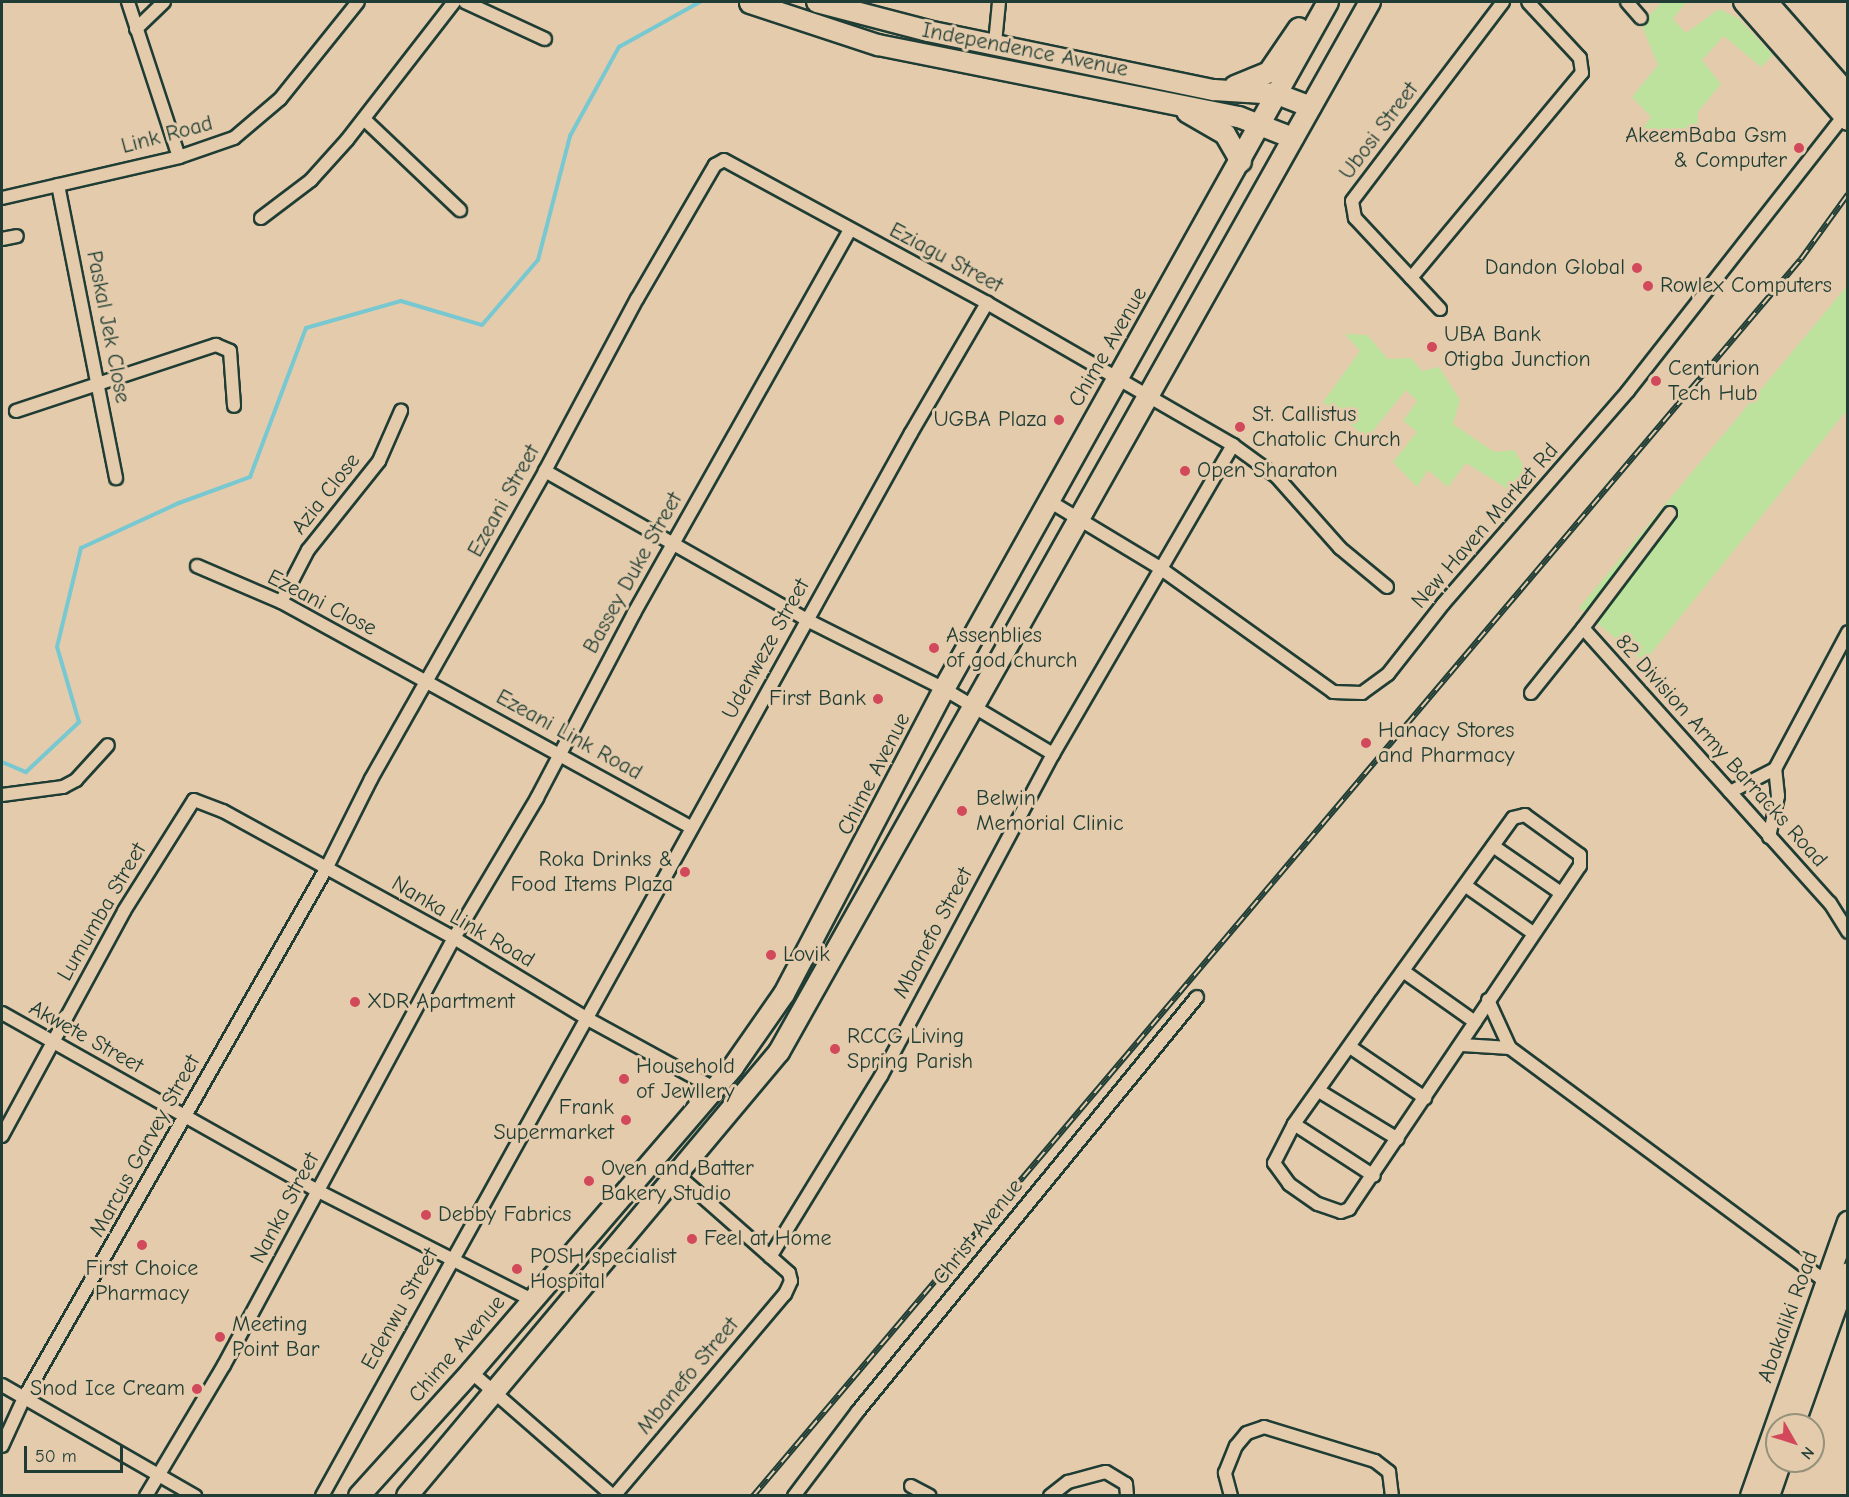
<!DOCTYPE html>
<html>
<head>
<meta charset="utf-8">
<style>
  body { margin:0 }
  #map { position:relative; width:1849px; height:1497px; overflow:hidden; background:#e4cbac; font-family:"Comic Neue",sans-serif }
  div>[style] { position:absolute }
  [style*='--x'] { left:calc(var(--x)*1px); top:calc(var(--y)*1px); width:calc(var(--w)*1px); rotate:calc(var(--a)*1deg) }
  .green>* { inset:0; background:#bde29d }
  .stream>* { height:4px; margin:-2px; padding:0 2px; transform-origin:2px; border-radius:2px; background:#77c8d1 }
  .roads { filter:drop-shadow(2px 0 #1f3d34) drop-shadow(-2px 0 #1f3d34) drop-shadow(0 2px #1f3d34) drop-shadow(0 -2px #1f3d34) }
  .minor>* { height:12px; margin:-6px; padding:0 6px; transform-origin:6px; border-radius:6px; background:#e4cbac }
  .primary>* { height:20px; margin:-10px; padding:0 10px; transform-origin:10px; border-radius:10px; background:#e4cbac }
  .rail>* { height:6px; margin-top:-3px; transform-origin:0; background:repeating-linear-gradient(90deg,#e4cbac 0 11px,#1f3d34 0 22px); box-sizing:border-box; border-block:2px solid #1f3d34 }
  .dots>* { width:16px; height:16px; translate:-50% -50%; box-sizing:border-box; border:3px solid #e4cbac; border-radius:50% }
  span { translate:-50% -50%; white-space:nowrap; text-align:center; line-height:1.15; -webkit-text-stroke:6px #e4cbac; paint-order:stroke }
  .street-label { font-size:22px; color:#1f3d34 }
  .poi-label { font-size:22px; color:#1f3d34 }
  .right { translate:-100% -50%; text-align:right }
  .left { translate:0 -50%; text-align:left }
  .frame { position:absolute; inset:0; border:3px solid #1f3d34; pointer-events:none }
  .north { position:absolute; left:1765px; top:1413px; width:60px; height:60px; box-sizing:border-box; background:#e4cbac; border:2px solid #95927c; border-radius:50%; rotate:129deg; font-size:16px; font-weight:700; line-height:24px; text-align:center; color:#1f3d34 }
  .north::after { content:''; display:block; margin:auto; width:21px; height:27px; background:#d1495b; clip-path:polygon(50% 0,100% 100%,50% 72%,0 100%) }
  .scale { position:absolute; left:24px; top:1446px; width:99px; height:27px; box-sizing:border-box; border:3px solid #1f3d34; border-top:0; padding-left:8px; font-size:18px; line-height:21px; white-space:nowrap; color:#1f3d34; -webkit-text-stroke:4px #e4cbac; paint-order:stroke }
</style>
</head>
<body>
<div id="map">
  <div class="green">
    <div style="clip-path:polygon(1662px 2px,1686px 2px,1673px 19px,1686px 33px,1719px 9px,1738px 18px,1773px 55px,1761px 67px,1724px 36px,1702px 60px,1721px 84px,1698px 112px,1697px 131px,1642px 141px,1642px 130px,1651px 117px,1632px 97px,1658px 65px,1641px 24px)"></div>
    <div style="clip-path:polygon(1847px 286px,1847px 410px,1644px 662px,1579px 608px)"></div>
    <div style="clip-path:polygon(1345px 334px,1367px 335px,1388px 359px,1411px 358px,1422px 371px,1439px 367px,1460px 400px,1453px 424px,1494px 452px,1514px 450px,1527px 471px,1511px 491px,1466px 463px,1448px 487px,1428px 470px,1417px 487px,1393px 462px,1417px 432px,1403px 421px,1417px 401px,1406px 390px,1367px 438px,1323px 402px,1360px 351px)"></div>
  </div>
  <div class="stream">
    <div style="--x:2;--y:762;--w:26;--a:23"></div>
    <div style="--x:26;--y:772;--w:73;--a:-43.3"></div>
    <div style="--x:79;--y:722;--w:78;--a:-106.3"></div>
    <div style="--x:57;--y:647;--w:102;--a:-76.4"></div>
    <div style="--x:81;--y:548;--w:108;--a:-24.7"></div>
    <div style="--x:179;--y:503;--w:76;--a:-20.1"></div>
    <div style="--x:250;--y:477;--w:159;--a:-69.4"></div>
    <div style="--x:306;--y:328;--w:99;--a:-15.9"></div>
    <div style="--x:401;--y:301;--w:84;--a:16.5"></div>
    <div style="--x:482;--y:325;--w:86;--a:-49.3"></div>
    <div style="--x:538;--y:260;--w:128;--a:-75.5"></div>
    <div style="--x:570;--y:136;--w:102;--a:-61.2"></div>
    <div style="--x:619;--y:47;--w:93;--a:-29.1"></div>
  </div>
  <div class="roads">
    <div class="minor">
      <div style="--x:128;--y:2;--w:163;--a:71.8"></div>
      <div style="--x:465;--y:2;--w:88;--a:24.8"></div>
      <div style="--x:1627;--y:2;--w:21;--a:49"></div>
      <div style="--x:136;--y:29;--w:39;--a:-44"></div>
      <div style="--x:995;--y:43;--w:41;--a:-84.4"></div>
      <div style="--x:365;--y:120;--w:131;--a:43.5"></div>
      <div style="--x:58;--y:185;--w:299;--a:78.8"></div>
      <div style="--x:2;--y:198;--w:182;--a:-13"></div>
      <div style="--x:179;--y:157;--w:58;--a:-19.1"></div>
      <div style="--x:234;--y:138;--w:60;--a:-40.3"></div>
      <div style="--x:280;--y:99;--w:124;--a:-51.2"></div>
      <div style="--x:261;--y:218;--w:63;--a:-37.2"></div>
      <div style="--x:311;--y:180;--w:54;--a:-48"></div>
      <div style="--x:347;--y:140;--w:175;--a:-52.2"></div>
      <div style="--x:2;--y:239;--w:15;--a:-11"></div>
      <div style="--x:1411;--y:278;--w:267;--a:-50.2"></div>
      <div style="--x:1582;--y:73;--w:15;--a:-98"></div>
      <div style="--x:1580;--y:58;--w:76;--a:-132.9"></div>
      <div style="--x:1440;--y:309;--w:125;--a:-133"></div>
      <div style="--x:1355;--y:218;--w:17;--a:-100"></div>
      <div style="--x:1352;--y:201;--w:250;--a:-52.8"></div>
      <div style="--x:16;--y:411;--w:211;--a:-18.3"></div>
      <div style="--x:216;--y:345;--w:15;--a:23"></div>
      <div style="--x:230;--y:351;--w:55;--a:85.8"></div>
      <div style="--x:1233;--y:445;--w:54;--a:36"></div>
      <div style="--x:1277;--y:477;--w:95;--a:48.4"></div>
      <div style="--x:1340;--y:548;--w:61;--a:39.7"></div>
      <div style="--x:545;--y:471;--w:301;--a:29.6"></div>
      <div style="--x:807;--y:620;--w:153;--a:26.7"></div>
      <div style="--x:944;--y:689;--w:127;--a:30.8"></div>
      <div style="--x:1049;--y:501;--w:130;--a:31.1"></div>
      <div style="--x:1160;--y:568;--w:213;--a:35.6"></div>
      <div style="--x:1333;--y:692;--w:29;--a:2"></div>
      <div style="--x:1362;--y:693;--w:32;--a:-36"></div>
      <div style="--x:1388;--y:674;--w:89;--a:-51.8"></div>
      <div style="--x:1443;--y:604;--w:282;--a:-49"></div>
      <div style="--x:1628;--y:391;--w:350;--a:-51.9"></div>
      <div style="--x:1670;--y:513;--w:144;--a:127.1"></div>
      <div style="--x:1583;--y:628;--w:370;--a:48.1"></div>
      <div style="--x:1830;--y:903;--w:34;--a:58"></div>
      <div style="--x:197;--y:566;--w:91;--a:23.2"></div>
      <div style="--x:281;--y:602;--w:468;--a:28.8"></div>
      <div style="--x:281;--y:602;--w:59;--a:-62.6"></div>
      <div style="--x:308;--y:550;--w:114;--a:-51.4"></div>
      <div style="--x:379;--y:461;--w:55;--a:-66.3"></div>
      <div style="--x:1531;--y:693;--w:83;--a:-51.3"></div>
      <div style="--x:1730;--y:792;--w:51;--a:-27.1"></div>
      <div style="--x:1775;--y:769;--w:155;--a:-61.9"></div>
      <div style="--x:2;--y:795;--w:62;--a:-7.5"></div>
      <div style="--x:63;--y:787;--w:15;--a:-28"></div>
      <div style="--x:76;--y:780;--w:47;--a:-47.6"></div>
      <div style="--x:1769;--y:837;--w:42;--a:-77.6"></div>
      <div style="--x:1778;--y:796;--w:27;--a:-96"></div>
      <div style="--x:1493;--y:846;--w:83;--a:34.7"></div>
      <div style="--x:1466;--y:886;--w:82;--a:35"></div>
      <div style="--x:1403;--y:971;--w:88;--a:35.3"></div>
      <div style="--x:1475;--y:1022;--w:188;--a:-56.1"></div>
      <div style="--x:1580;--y:866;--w:11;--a:-90"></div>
      <div style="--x:1580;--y:855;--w:68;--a:-144"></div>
      <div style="--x:1525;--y:815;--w:12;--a:166"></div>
      <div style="--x:1513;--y:818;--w:226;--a:125.8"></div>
      <div style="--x:1381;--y:1001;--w:151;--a:125.3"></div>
      <div style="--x:1294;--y:1124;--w:44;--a:117.1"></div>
      <div style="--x:1274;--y:1163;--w:26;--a:54"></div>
      <div style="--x:1289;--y:1184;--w:35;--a:35"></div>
      <div style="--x:1318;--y:1204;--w:24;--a:19"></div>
      <div style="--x:1341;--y:1212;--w:9;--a:-21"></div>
      <div style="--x:1349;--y:1209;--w:225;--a:-56"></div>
      <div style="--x:1488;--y:1000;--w:53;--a:65.4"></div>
      <div style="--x:1510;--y:1048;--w:393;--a:36.5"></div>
      <div style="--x:2;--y:1013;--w:363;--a:29.4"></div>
      <div style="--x:318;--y:1191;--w:240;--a:27"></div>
      <div style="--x:1462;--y:1045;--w:48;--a:3.6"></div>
      <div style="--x:1350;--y:1047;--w:91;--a:34.2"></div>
      <div style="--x:1319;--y:1091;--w:92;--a:31.3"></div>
      <div style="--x:1294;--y:1124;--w:95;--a:33"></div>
      <div style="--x:2;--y:1136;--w:256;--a:-61.5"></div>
      <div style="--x:124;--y:911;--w:131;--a:-57.8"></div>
      <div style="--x:194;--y:800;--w:31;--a:21"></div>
      <div style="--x:223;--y:811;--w:264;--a:28.8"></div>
      <div style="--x:454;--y:938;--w:154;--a:31.2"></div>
      <div style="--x:586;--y:1018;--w:146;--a:28.7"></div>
      <div style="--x:471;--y:1372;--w:189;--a:41.1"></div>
      <div style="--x:2;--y:1385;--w:223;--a:29.9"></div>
      <div style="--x:2;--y:1446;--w:53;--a:-65.4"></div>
      <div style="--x:24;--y:1398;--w:611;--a:-60.29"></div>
      <div style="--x:327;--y:867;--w:98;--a:-63.4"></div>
      <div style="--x:371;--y:779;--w:354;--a:-60.5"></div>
      <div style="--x:545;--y:471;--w:195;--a:-61.9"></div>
      <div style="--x:637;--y:299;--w:155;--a:-59.8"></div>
      <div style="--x:715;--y:165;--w:10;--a:-29"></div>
      <div style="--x:724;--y:160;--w:299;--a:28.5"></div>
      <div style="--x:987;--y:303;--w:284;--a:30"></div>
      <div style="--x:1233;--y:445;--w:358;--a:120.2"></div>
      <div style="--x:1053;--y:754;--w:365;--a:118.1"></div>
      <div style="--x:881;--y:1076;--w:212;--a:121.5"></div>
      <div style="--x:911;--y:1486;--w:21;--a:28"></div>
      <div style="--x:146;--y:1496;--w:152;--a:-59.2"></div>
      <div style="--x:224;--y:1365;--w:485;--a:-61.7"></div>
      <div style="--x:454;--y:938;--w:163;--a:-59.3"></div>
      <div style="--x:537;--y:798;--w:209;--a:-62.3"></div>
      <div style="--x:634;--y:613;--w:440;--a:-60.6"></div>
      <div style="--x:322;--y:1496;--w:1215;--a:-61.01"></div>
      <div style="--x:911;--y:433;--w:151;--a:-59.7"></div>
      <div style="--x:614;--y:1496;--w:265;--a:-49.8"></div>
      <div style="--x:785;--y:1294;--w:14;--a:-65"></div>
      <div style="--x:791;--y:1281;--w:8;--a:-104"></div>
      <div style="--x:789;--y:1273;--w:148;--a:-138.6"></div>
      <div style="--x:794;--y:1496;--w:106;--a:-53"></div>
      <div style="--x:858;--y:1411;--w:535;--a:-50.69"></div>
      <div style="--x:1050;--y:1496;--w:23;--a:-38"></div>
      <div style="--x:1068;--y:1482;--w:39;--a:-15"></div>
      <div style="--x:1106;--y:1472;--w:23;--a:31"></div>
      <div style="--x:1126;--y:1484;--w:12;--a:85"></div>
      <div style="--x:1231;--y:1496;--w:24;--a:-105"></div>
      <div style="--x:1225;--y:1473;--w:29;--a:-68"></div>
      <div style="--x:1236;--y:1446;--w:17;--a:-50"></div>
      <div style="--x:1247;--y:1433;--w:18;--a:-19"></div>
      <div style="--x:1264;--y:1427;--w:116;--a:17"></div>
      <div style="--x:1375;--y:1461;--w:18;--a:38"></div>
      <div style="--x:1389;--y:1472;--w:24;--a:83"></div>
    </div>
    <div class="primary">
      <div style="--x:817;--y:2;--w:115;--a:14.6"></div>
      <div style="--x:928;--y:31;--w:292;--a:11.7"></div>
      <div style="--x:1214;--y:90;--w:63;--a:3.6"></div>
      <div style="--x:1277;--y:94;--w:36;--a:21"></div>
      <div style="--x:1744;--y:2;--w:157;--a:48.6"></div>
      <div style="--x:1767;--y:2;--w:123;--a:48.6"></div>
      <div style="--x:750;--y:3;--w:135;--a:18.2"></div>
      <div style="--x:878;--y:45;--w:368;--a:11.3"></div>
      <div style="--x:1239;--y:117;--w:58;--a:21.3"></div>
      <div style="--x:1235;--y:86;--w:37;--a:-22"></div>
      <div style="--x:1269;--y:72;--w:53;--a:-55.7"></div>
      <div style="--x:1187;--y:112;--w:44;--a:30.1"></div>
      <div style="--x:1225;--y:134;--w:32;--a:60"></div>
      <div style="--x:1794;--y:1425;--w:161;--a:-70.4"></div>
      <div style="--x:359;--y:1496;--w:167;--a:-47.9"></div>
      <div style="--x:471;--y:1372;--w:402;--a:-49.3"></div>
      <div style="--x:733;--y:1067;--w:89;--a:-55.1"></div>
      <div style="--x:784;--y:994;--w:344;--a:-62.3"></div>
      <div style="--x:944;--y:689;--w:787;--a:-60.8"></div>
      <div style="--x:407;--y:1496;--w:579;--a:-50.04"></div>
      <div style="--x:779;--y:1052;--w:1205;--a:-60.63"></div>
      <div style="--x:1751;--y:1496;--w:291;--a:-70.5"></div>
      <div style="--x:1769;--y:1496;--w:37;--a:-71"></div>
    </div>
  </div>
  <div class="rail">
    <div style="--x:753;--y:1496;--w:1621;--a:-49.73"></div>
    <div style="--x:1801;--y:259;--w:80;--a:-54.1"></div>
  </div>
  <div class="dots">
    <div style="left:1799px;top:148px;background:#d1495b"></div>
    <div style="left:1637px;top:268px;background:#d1495b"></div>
    <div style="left:1648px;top:286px;background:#d1495b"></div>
    <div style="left:1432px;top:347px;background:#d1495b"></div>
    <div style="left:1656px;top:381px;background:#d1495b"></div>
    <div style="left:1059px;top:420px;background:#d1495b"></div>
    <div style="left:1240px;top:427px;background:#d1495b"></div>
    <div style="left:1185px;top:471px;background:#d1495b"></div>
    <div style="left:934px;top:648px;background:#d1495b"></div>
    <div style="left:878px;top:699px;background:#d1495b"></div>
    <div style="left:1366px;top:743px;background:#d1495b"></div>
    <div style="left:962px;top:811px;background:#d1495b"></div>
    <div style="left:685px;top:872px;background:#d1495b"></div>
    <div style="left:771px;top:955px;background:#d1495b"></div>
    <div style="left:355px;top:1002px;background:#d1495b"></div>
    <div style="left:835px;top:1049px;background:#d1495b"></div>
    <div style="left:624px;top:1079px;background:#d1495b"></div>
    <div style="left:626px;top:1120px;background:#d1495b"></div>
    <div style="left:589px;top:1181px;background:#d1495b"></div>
    <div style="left:426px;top:1215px;background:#d1495b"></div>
    <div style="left:692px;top:1239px;background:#d1495b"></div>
    <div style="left:142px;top:1245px;background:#d1495b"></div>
    <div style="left:517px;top:1269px;background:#d1495b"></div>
    <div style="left:220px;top:1337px;background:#d1495b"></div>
    <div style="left:197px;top:1389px;background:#d1495b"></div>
  </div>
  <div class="street-label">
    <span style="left:1025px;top:50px;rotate:11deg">Independence Avenue</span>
    <span style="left:1379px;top:131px;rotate:-53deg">Ubosi Street</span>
    <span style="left:167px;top:135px;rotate:-15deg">Link Road</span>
    <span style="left:946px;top:258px;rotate:28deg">Eziagu Street</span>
    <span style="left:108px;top:327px;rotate:79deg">Paskal Jek Close</span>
    <span style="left:1108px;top:347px;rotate:-60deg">Chime Avenue</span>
    <span style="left:326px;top:494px;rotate:-52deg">Azia Close</span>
    <span style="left:504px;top:501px;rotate:-61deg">Ezeani Street</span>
    <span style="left:1485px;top:526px;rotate:-49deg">New Haven Market Rd</span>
    <span style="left:633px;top:573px;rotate:-61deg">Bassey Duke Street</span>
    <span style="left:322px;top:603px;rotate:27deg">Ezeani Close</span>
    <span style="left:766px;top:649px;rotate:-61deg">Udenweze Street</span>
    <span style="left:569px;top:735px;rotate:29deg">Ezeani Link Road</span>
    <span style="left:1721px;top:751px;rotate:48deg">82 Division Army Barracks Road</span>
    <span style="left:874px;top:774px;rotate:-63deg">Chime Avenue</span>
    <span style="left:102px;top:912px;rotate:-60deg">Lumumba Street</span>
    <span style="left:463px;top:922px;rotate:30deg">Nanka Link Road</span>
    <span style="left:933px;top:933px;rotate:-62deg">Mbanefo Street</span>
    <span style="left:86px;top:1037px;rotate:29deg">Akwete Street</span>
    <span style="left:145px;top:1146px;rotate:-61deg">Marcus Garvey Street</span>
    <span style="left:285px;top:1208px;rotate:-62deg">Nanka Street</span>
    <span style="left:978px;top:1232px;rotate:-51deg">Christ Avenue</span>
    <span style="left:400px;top:1309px;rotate:-61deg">Edenwu Street</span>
    <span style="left:1788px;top:1317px;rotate:-70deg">Abakaliki Road</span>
    <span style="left:457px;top:1349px;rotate:-49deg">Chime Avenue</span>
    <span style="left:688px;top:1376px;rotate:-50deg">Mbanefo Street</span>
  </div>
  <div class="poi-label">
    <span class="right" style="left:1787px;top:148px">AkeemBaba Gsm<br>&amp; Computer</span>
    <span class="right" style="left:1625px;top:268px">Dandon Global</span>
    <span class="left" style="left:1660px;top:286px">Rowlex Computers</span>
    <span class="left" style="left:1444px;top:347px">UBA Bank<br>Otigba Junction</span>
    <span class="left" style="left:1668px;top:381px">Centurion<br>Tech Hub</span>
    <span class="left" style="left:1252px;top:427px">St. Callistus<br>Chatolic Church</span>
    <span class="right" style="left:1047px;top:420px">UGBA Plaza</span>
    <span class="left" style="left:1197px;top:471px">Open Sharaton</span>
    <span class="left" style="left:946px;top:648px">Assenblies<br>of god church</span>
    <span class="right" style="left:866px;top:699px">First Bank</span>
    <span class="left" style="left:1378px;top:743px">Hanacy Stores<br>and Pharmacy</span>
    <span class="left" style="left:976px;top:811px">Belwin<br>Memorial Clinic</span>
    <span class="right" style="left:673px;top:872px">Roka Drinks &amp;<br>Food Items Plaza</span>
    <span class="left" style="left:783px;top:955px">Lovik</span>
    <span class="left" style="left:367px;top:1002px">XDR Apartment</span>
    <span class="left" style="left:847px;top:1049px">RCCG Living<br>Spring Parish</span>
    <span class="left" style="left:636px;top:1079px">Household<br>of Jewllery</span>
    <span class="right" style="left:614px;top:1120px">Frank<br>Supermarket</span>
    <span class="left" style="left:601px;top:1181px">Oven and Batter<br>Bakery Studio</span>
    <span class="left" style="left:438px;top:1215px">Debby Fabrics</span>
    <span class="left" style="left:704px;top:1239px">Feel at Home</span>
    <span class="left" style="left:530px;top:1269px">POSH specialist<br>Hospital</span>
    <span style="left:142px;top:1281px">First Choice<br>Pharmacy</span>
    <span class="left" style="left:232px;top:1337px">Meeting<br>Point Bar</span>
    <span class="right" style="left:185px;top:1389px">Snod Ice Cream</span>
  </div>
  <div class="frame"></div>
  <div class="north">N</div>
  <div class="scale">50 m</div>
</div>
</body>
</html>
